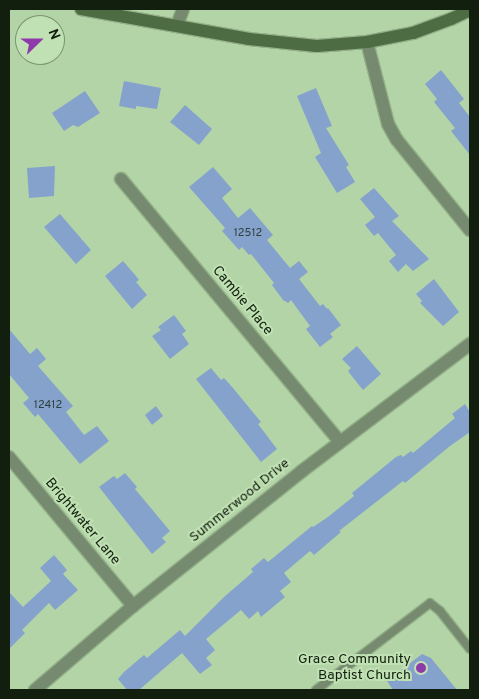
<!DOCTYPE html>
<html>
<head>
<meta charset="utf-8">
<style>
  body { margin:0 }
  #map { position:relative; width:479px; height:699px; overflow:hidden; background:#b3d4a7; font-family:Overpass,sans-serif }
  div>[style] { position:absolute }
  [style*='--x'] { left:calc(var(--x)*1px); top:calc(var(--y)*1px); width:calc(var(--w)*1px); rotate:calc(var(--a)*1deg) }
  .building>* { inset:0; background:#85a2cd }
  .roads { filter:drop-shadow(1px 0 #93b088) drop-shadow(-1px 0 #93b088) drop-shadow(0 1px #93b088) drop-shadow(0 -1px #93b088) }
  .lane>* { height:8px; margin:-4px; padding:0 4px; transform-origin:4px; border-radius:4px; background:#768a6f }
  .street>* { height:12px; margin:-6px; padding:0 6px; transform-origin:6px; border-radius:6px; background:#768a6f }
  .secondary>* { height:12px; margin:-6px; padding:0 6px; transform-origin:6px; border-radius:6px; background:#4e6c43 }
  .dots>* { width:14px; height:14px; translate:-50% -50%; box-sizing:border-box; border:2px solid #c0e1b4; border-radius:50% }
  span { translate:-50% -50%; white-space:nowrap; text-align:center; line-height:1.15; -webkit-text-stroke:4px #c0e1b4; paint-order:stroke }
  .number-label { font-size:11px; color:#2f3f3e }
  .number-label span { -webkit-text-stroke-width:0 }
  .street-label { font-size:14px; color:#121e0e }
  .poi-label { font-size:14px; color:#121e0e }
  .right { translate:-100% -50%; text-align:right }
  .frame { position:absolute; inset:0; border:10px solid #121e0e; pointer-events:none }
  .north { position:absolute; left:15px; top:15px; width:50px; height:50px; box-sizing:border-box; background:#c0e1b4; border:1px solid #7a9372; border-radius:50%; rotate:68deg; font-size:14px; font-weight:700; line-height:20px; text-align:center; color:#121e0e }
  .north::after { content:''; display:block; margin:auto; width:18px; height:22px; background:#8e3aa8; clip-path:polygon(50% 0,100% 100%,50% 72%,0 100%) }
</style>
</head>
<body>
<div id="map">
  <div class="building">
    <div style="clip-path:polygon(441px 70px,464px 99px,459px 103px,470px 117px,470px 155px,451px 131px,455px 128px,434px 102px,437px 99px,425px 84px)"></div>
    <div style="clip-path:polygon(124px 81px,161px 88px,157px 109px,136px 106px,136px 109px,119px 106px)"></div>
    <div style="clip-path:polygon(316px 88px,332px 126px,326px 128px,349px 165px,346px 167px,355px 182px,337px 193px,315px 157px,321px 153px,297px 96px)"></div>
    <div style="clip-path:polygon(85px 91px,100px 113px,78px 127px,73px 125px,64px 131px,52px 113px)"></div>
    <div style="clip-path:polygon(185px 105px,212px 129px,199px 145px,170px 122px)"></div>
    <div style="clip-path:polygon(55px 166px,54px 196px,29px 198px,27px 168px)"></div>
    <div style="clip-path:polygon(213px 167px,232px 189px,222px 198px,238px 218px,250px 208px,273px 235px,267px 240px,290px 268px,299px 261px,308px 272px,299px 279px,320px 306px,323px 304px,327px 309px,328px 308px,341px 325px,330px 334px,333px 337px,320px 347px,306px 329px,310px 326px,291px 300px,288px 303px,283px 300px,272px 285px,274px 283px,251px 254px,249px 255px,242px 247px,239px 250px,222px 231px,225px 228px,189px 187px)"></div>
    <div style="clip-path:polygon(374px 188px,399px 216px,392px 221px,429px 259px,413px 271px,406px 264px,398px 272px,389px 261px,396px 255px,378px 233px,374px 236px,365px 225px,375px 217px,360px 199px)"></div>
    <div style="clip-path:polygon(60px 214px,91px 250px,76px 264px,44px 227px)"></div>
    <div style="clip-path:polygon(123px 261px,136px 276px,139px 280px,136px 282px,147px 295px,132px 309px,105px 276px)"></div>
    <div style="clip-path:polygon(434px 279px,459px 312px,443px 326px,420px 303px,422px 301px,416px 294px)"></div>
    <div style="clip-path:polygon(174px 315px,186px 331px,182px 334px,189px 344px,170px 359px,152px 336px,161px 330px,158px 327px)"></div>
    <div style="clip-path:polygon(9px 329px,30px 354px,37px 348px,46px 359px,38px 366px,73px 406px,66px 412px,84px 435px,97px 426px,109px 441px,80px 464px,38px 414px,35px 417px,23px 403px,29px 398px,9px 374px)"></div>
    <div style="clip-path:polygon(357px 346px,381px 374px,363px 390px,351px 375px,348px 371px,351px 368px,342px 359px)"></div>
    <div style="clip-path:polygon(211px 368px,221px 380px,224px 378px,233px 388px,261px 422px,258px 424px,277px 449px,261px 462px,196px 379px)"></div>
    <div style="clip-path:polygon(465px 404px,470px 412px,470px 432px,450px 446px,405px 483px,403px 481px,339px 531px,341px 532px,314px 555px,310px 551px,284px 573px,291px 582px,280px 591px,285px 597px,261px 617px,258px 611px,249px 619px,241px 610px,206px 639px,215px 650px,206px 658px,212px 665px,200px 674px,182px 653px,139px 690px,127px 690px,118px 679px,124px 672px,144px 655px,147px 658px,180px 630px,185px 636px,224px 597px,253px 572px,251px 569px,264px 558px,268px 562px,312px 526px,313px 527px,328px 517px,354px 496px,352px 493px,396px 457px,401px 455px,403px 457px,411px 451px,413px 453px,455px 418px,452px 414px)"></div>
    <div style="clip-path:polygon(156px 406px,163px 416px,152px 425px,145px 415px)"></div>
    <div style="clip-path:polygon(125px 473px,137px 487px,135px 489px,170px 531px,162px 538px,166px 542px,152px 554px,99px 487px,114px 476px,117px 479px)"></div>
    <div style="clip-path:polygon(54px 555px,67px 570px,63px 574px,78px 590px,55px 610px,49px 603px,22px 630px,25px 633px,9px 649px,9px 592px,23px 607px,51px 581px,40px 568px)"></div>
    <div style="clip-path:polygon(422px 654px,431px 658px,457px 690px,393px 690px,387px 681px)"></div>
  </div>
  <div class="roads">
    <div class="lane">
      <div style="--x:316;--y:690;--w:143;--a:-37.3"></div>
      <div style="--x:430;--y:603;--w:13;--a:39"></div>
      <div style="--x:440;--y:611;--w:48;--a:51.7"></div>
    </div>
    <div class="street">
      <div style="--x:177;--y:25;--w:17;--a:-69"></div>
      <div style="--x:367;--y:42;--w:85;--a:75.6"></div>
      <div style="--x:388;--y:124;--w:18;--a:61"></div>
      <div style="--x:397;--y:140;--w:116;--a:51"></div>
      <div style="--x:121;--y:179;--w:342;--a:50.2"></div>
      <div style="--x:9;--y:457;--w:194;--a:50.2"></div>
      <div style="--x:35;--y:690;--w:129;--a:-40.6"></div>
      <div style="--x:133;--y:606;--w:216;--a:-38.6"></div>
      <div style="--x:302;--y:471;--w:211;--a:-37.1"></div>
    </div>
    <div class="secondary">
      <div style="--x:81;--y:9;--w:171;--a:10.1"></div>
      <div style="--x:249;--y:39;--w:68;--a:5.9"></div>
      <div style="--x:317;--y:46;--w:50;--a:-4.6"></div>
      <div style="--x:367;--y:42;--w:47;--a:-11.1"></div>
      <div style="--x:413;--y:33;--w:40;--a:-20.2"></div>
      <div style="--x:451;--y:19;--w:21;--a:-25"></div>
    </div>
  </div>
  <div class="dots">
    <div style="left:421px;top:668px;background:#8e3aa8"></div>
  </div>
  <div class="number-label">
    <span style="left:248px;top:233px">12512</span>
    <span style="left:48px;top:405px">12412</span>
  </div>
  <div class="street-label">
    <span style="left:242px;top:301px;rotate:50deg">Cambie Place</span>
    <span style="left:240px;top:501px;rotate:-39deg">Summerwood Drive</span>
    <span style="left:82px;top:522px;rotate:50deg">Brightwater Lane</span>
  </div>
  <div class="poi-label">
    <span class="right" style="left:411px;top:668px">Grace Community<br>Baptist Church</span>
  </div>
  <div class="frame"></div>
  <div class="north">N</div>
</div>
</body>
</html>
